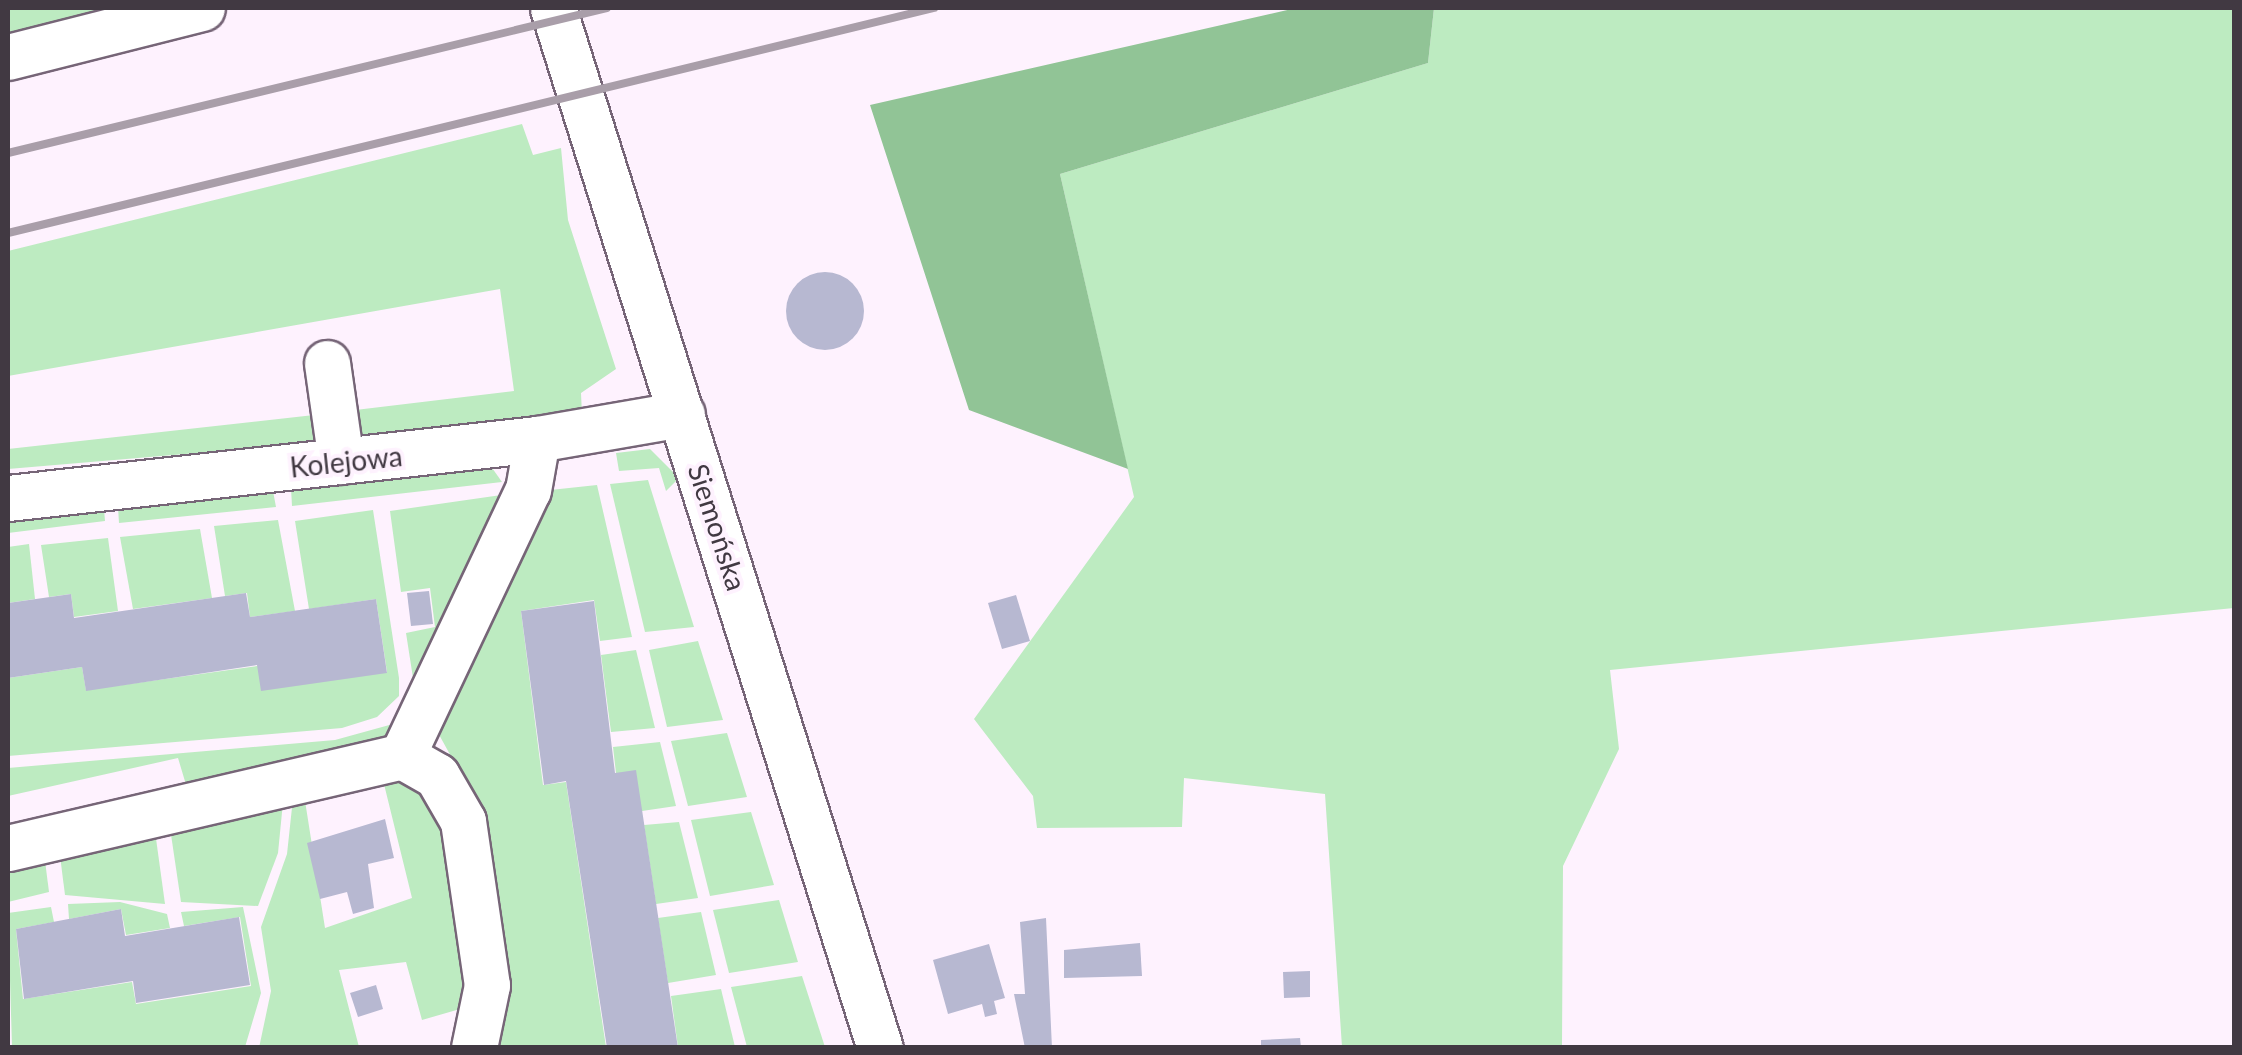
<!DOCTYPE html>
<html>
<head>
<meta charset="utf-8">
<style>
  body { margin:0 }
  #map { position:relative; width:2242px; height:1055px; overflow:hidden; background:#fef2fe; font-family:Lato,sans-serif }
  div>[style] { position:absolute }
  [style*='--x'] { left:calc(var(--x)*1px); top:calc(var(--y)*1px); width:calc(var(--w)*1px); rotate:calc(var(--a)*1deg) }
  .green>* { inset:0; background:#bdebc1 }
  .forest>* { inset:0; background:#91c496 }
  .building>* { inset:0; background:#b7b8d1 }
  .round { border-radius:50% }
  .roads { filter:drop-shadow(2px 0 #766577) drop-shadow(-2px 0 #766577) drop-shadow(0 2px #766577) drop-shadow(0 -2px #766577) }
  .minor>* { height:45px; margin:-22.5px; padding:0 22.5px; transform-origin:22.5px; border-radius:22.5px; background:#fff }
  .rail>* { height:8px; margin:-4px; padding:0 4px; transform-origin:4px; border-radius:4px; background:#a99ea9 }
  span { translate:-50% -50%; white-space:nowrap; text-align:center; line-height:1.15; -webkit-text-stroke:8px #fef2fe; paint-order:stroke }
  .street-label { font-size:28px; color:#413942 }
  .frame { position:absolute; inset:0; border:10px solid #413942; pointer-events:none }
</style>
</head>
<body>
<div id="map">
  <div class="green">
    <div style="clip-path:polygon(8px 8px,155px 8px,8px 47px)"></div>
    <div style="clip-path:polygon(1434px 8px,2234px 8px,2234px 608px,1610px 670px,1619px 749px,1563px 866px,1562px 1047px,1342px 1047px,1325px 794px,1184px 778px,1182px 827px,1037px 828px,1033px 796px,974px 719px,1134px 497px,1060px 174px,1428px 63px)"></div>
    <div style="clip-path:polygon(522px 124px,533px 155px,561px 148px,568px 220px,616px 369px,581px 393px,582px 415px,350px 439px,347px 411px,514px 391px,500px 289px,8px 376px,8px 251px)"></div>
    <div style="clip-path:polygon(323px 414px,326px 442px,8px 469px,8px 449px)"></div>
    <div style="clip-path:polygon(650px 449px,679px 478px,666px 491px,659px 468px,619px 471px,616px 453px)"></div>
    <div style="clip-path:polygon(490px 465px,502px 482px,292px 506px,291px 488px)"></div>
    <div style="clip-path:polygon(648px 480px,694px 627px,645px 632px,610px 484px)"></div>
    <div style="clip-path:polygon(597px 485px,632px 637px,600px 641px,594px 600px,521px 611px,543px 785px,566px 782px,606px 1047px,494px 1047px,503px 1026px,470px 791px,431px 720px,541px 491px)"></div>
    <div style="clip-path:polygon(273px 491px,276px 507px,119px 523px,118px 507px)"></div>
    <div style="clip-path:polygon(515px 493px,413px 678px,406px 633px,435px 627px,430px 588px,401px 592px,390px 511px)"></div>
    <div style="clip-path:polygon(104px 509px,105px 521px,8px 533px,8px 518px)"></div>
    <div style="clip-path:polygon(373px 510px,399px 678px,399px 696px,377px 717px,342px 728px,8px 756px,8px 678px,82px 667px,86px 690px,257px 666px,387px 672px,376px 599px,309px 609px,295px 521px)"></div>
    <div style="clip-path:polygon(278px 520px,295px 611px,250px 617px,247px 593px,225px 596px,214px 526px)"></div>
    <div style="clip-path:polygon(200px 529px,212px 598px,133px 609px,120px 537px)"></div>
    <div style="clip-path:polygon(108px 538px,118px 611px,74px 617px,71px 594px,49px 597px,41px 545px)"></div>
    <div style="clip-path:polygon(29px 544px,35px 599px,8px 603px,8px 547px)"></div>
    <div style="clip-path:polygon(698px 641px,723px 720px,667px 727px,649px 650px)"></div>
    <div style="clip-path:polygon(636px 650px,655px 728px,611px 732px,601px 655px)"></div>
    <div style="clip-path:polygon(393px 724px,406px 733px,187px 788px,178px 758px,8px 796px,8px 768px,335px 740px)"></div>
    <div style="clip-path:polygon(727px 733px,747px 797px,688px 806px,671px 741px)"></div>
    <div style="clip-path:polygon(660px 742px,676px 806px,642px 811px,616px 773px,613px 747px)"></div>
    <div style="clip-path:polygon(405px 775px,442px 806px,467px 995px,460px 1009px,422px 1020px,406px 962px,339px 970px,359px 1047px,259px 1048px,271px 991px,261px 927px,287px 854px,294px 789px,303px 788px,325px 928px,412px 898px,382px 776px)"></div>
    <div style="clip-path:polygon(284px 792px,278px 853px,258px 906px,181px 902px,169px 821px)"></div>
    <div style="clip-path:polygon(751px 812px,774px 885px,710px 896px,691px 820px)"></div>
    <div style="clip-path:polygon(679px 822px,698px 898px,656px 904px,644px 825px)"></div>
    <div style="clip-path:polygon(154px 824px,165px 904px,65px 895px,59px 848px)"></div>
    <div style="clip-path:polygon(44px 853px,49px 892px,8px 902px,8px 861px)"></div>
    <div style="clip-path:polygon(779px 900px,798px 962px,729px 973px,713px 910px)"></div>
    <div style="clip-path:polygon(120px 902px,167px 914px,170px 928px,126px 935px,121px 909px,69px 919px,68px 904px)"></div>
    <div style="clip-path:polygon(51px 907px,54px 922px,16px 929px,23px 999px,132px 982px,136px 1004px,251px 986px,240px 917px,184px 926px,181px 912px,243px 907px,261px 993px,245px 1047px,12px 1047px,8px 913px)"></div>
    <div style="clip-path:polygon(701px 912px,716px 975px,668px 983px,658px 918px)"></div>
    <div style="clip-path:polygon(802px 976px,825px 1047px,747px 1047px,731px 987px)"></div>
    <div style="clip-path:polygon(721px 989px,735px 1047px,678px 1047px,671px 996px)"></div>
  </div>
  <div class="forest">
    <div style="clip-path:polygon(1296px 8px,1434px 8px,1428px 63px,1060px 174px,1128px 469px,969px 410px,870px 105px)"></div>
  </div>
  <div class="building">
    <div class="round" style="left:786px;top:272px;width:78px;height:78px"></div>
    <div style="clip-path:polygon(429px 591px,433px 624px,411px 626px,407px 593px)"></div>
    <div style="clip-path:polygon(246px 593px,250px 617px,376px 599px,387px 673px,261px 691px,257px 665px,86px 691px,82px 667px,8px 678px,8px 603px,71px 594px,74px 618px)"></div>
    <div style="clip-path:polygon(1016px 595px,1030px 641px,1002px 649px,988px 603px)"></div>
    <div style="clip-path:polygon(594px 601px,615px 773px,636px 770px,678px 1048px,607px 1048px,566px 781px,544px 785px,521px 611px)"></div>
    <div style="clip-path:polygon(385px 819px,394px 858px,368px 864px,374px 908px,353px 914px,347px 892px,320px 899px,307px 843px)"></div>
    <div style="clip-path:polygon(121px 909px,125px 936px,239px 917px,250px 985px,136px 1003px,133px 981px,24px 999px,16px 929px)"></div>
    <div style="clip-path:polygon(1046px 918px,1052px 1048px,1025px 1048px,1014px 994px,1025px 994px,1020px 922px)"></div>
    <div style="clip-path:polygon(1140px 943px,1142px 976px,1064px 978px,1064px 950px)"></div>
    <div style="clip-path:polygon(989px 944px,1005px 998px,994px 1001px,997px 1014px,985px 1017px,982px 1004px,948px 1014px,933px 960px)"></div>
    <div style="clip-path:polygon(1310px 971px,1310px 997px,1284px 998px,1283px 972px)"></div>
    <div style="clip-path:polygon(376px 985px,383px 1009px,358px 1017px,350px 993px)"></div>
    <div style="clip-path:polygon(1300px 1038px,1301px 1048px,1261px 1048px,1261px 1040px)"></div>
  </div>
  <div class="roads">
    <div class="minor">
      <div style="--x:553;--y:8;--w:1090;--a:72.55"></div>
      <div style="--x:8;--y:57;--w:200;--a:-14.2"></div>
      <div style="--x:327;--y:363;--w:99;--a:81.9"></div>
      <div style="--x:8;--y:498;--w:532;--a:-6.36"></div>
      <div style="--x:537;--y:439;--w:147;--a:-9.8"></div>
      <div style="--x:402;--y:756;--w:294;--a:-64.7"></div>
      <div style="--x:528;--y:490;--w:52;--a:-80"></div>
      <div style="--x:8;--y:848;--w:405;--a:-13.1"></div>
      <div style="--x:402;--y:756;--w:40;--a:29.7"></div>
      <div style="--x:437;--y:776;--w:52;--a:60"></div>
      <div style="--x:463;--y:821;--w:166;--a:81.7"></div>
      <div style="--x:487;--y:985;--w:64;--a:101.7"></div>
    </div>
  </div>
  <div class="rail">
    <div style="--x:8;--y:153;--w:616;--a:-13.61"></div>
    <div style="--x:8;--y:233;--w:953;--a:-13.66"></div>
  </div>
  <div class="street-label">
    <span style="left:346px;top:461px;rotate:-6deg">Kolejowa</span>
    <span style="left:718px;top:527px;rotate:72deg">Siemońska</span>
  </div>
  <div class="frame"></div>
</div>
</body>
</html>
